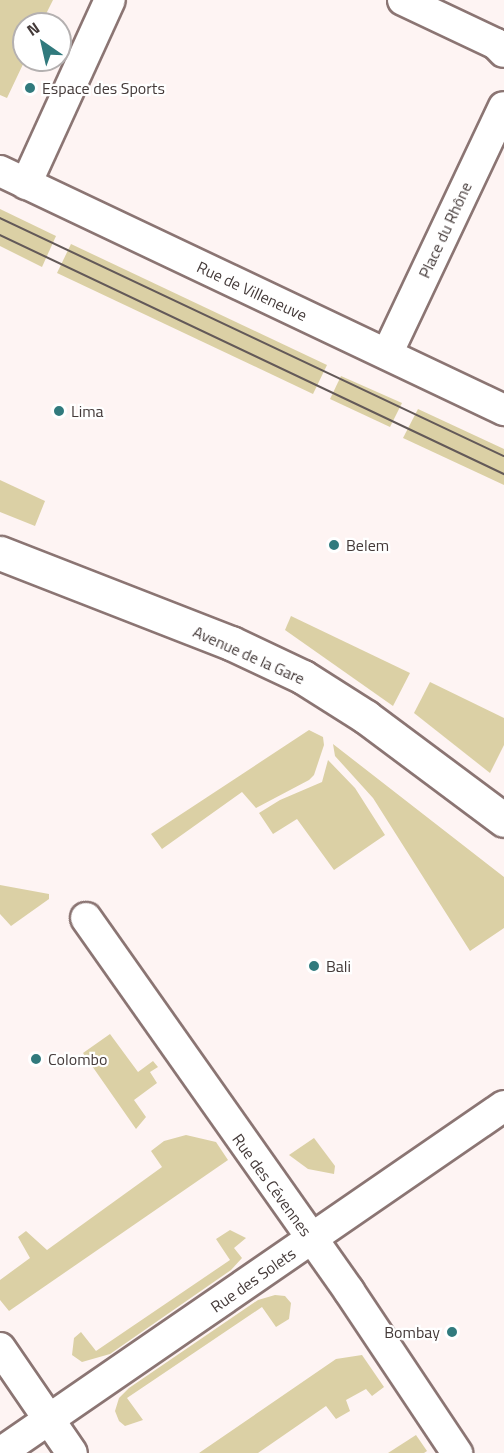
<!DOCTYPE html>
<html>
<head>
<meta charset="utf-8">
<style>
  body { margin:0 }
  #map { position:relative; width:504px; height:1453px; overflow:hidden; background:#fef4f3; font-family:"Titillium Web",sans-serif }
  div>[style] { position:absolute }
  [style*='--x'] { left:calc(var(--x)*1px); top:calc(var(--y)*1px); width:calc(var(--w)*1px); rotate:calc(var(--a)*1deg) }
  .green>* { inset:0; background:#dbd0a5 }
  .roads { filter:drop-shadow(2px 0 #8b7573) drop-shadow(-2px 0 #8b7573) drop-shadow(0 2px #8b7573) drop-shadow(0 -2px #8b7573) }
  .minor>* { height:30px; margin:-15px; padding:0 15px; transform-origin:15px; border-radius:15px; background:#fff }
  .tertiary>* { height:33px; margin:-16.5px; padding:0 16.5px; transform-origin:16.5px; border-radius:16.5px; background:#fff }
  .tram>* { height:1.5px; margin:-0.75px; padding:0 0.75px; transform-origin:0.75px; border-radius:0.75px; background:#635958 }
  .dots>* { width:16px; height:16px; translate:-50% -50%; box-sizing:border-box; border:3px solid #fff; border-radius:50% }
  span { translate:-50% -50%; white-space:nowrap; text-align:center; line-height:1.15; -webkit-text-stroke:4.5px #fff; paint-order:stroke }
  .poi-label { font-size:16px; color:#443a39 }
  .left { translate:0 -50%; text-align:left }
  .right { translate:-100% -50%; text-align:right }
  .street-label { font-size:16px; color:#443a39 }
  .north { position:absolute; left:12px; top:12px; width:60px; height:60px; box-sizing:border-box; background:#fff; border:2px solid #b4b0b0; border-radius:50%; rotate:326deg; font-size:16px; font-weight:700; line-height:24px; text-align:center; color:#443a39 }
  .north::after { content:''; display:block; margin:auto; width:21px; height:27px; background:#317a7d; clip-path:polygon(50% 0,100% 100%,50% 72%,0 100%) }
</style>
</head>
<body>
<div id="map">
  <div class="green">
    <div style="clip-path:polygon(0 0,53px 0,41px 24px,24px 24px,25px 60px,7px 98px,0 95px)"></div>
    <div style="clip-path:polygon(0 209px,56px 236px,42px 267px,0 246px)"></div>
    <div style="clip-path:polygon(71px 244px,327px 365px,313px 394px,57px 273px)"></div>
    <div style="clip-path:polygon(341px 376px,402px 403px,390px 427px,330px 399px)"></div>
    <div style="clip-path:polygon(418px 409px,504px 449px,504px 485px,403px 438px)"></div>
    <div style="clip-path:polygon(0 480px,45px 501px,35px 526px,0 512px)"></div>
    <div style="clip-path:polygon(291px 616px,410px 673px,393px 706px,285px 630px)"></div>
    <div style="clip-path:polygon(430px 682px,504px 718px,504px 745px,490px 773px,414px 713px)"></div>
    <div style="clip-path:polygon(309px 730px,323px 737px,324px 745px,314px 775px,309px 780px,256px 808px,242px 792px,162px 849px,151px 834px)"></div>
    <div style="clip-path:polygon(333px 744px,504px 877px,504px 928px,470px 951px,373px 798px,335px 756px)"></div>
    <div style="clip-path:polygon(328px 760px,355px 788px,385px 835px,334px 870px,297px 819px,273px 834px,259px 813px,280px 800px,322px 782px)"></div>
    <div style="clip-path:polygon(0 885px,49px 894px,49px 899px,11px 926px,0 914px)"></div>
    <div style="clip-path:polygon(110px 1034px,138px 1072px,153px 1061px,158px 1067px,150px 1072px,157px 1083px,134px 1100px,146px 1117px,136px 1129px,83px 1053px)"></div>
    <div style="clip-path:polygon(186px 1135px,216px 1142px,228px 1160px,9px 1311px,0 1300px,0 1280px,30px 1258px,18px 1237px,26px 1231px,47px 1250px,162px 1167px,151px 1151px,164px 1141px)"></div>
    <div style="clip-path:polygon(314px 1138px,335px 1166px,334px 1174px,308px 1169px,289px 1155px)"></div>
    <div style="clip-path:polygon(230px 1230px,246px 1238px,234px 1248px,242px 1258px,231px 1270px,110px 1354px,82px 1362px,72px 1355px,74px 1338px,81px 1332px,96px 1351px,230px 1260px,216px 1239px)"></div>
    <div style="clip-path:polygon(275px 1295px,285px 1296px,291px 1303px,289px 1319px,276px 1327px,262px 1307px,127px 1398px,143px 1420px,125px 1426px,119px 1421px,115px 1411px,119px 1398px,129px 1388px,258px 1300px)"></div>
    <div style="clip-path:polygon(362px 1355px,384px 1387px,372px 1396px,366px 1389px,346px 1400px,350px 1411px,336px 1419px,326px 1406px,258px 1453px,199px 1453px,336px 1359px)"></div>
    <div style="clip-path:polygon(416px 1435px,427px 1451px,424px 1453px,388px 1453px)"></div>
  </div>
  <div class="roads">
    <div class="minor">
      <div style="--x:403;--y:0;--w:103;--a:25.3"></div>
      <div style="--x:496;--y:44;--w:11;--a:45"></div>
      <div style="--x:0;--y:171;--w:558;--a:25.37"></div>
      <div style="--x:26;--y:184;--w:202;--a:-65.5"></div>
      <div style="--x:387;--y:354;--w:273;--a:-64.7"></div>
      <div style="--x:86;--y:918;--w:456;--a:54.8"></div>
      <div style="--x:349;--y:1291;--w:195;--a:56.3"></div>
      <div style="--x:0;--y:1348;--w:127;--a:55.6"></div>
      <div style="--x:0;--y:1453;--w:612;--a:-34.55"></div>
    </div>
    <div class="tertiary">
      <div style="--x:0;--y:553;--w:248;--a:21.3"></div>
      <div style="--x:231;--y:643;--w:80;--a:25.3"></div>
      <div style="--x:303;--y:677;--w:75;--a:32.4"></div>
      <div style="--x:366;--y:717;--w:172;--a:36.7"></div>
    </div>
  </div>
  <div class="tram">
    <div style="--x:0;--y:218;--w:557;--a:25.28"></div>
    <div style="--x:0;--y:235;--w:558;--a:25.37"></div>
  </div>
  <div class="dots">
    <div style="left:30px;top:88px;background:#317a7d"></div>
    <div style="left:59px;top:411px;background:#317a7d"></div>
    <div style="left:334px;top:545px;background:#317a7d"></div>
    <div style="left:314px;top:966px;background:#317a7d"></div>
    <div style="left:36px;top:1059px;background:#317a7d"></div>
    <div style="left:452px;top:1332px;background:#317a7d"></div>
  </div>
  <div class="poi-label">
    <span class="left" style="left:42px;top:88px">Espace des Sports</span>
    <span class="left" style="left:71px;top:411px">Lima</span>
    <span class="left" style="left:346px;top:545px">Belem</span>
    <span class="left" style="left:326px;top:966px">Bali</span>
    <span class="left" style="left:48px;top:1059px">Colombo</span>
    <span class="right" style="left:440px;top:1332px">Bombay</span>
  </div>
  <div class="street-label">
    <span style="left:445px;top:230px;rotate:-65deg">Place du Rhône</span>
    <span style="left:252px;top:291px;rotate:25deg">Rue de Villeneuve</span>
    <span style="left:249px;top:655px;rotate:24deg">Avenue de la Gare</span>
    <span style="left:272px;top:1185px;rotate:54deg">Rue des Cévennes</span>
    <span style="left:253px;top:1280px;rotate:-35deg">Rue des Solets</span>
  </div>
  <div class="north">N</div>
</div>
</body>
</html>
